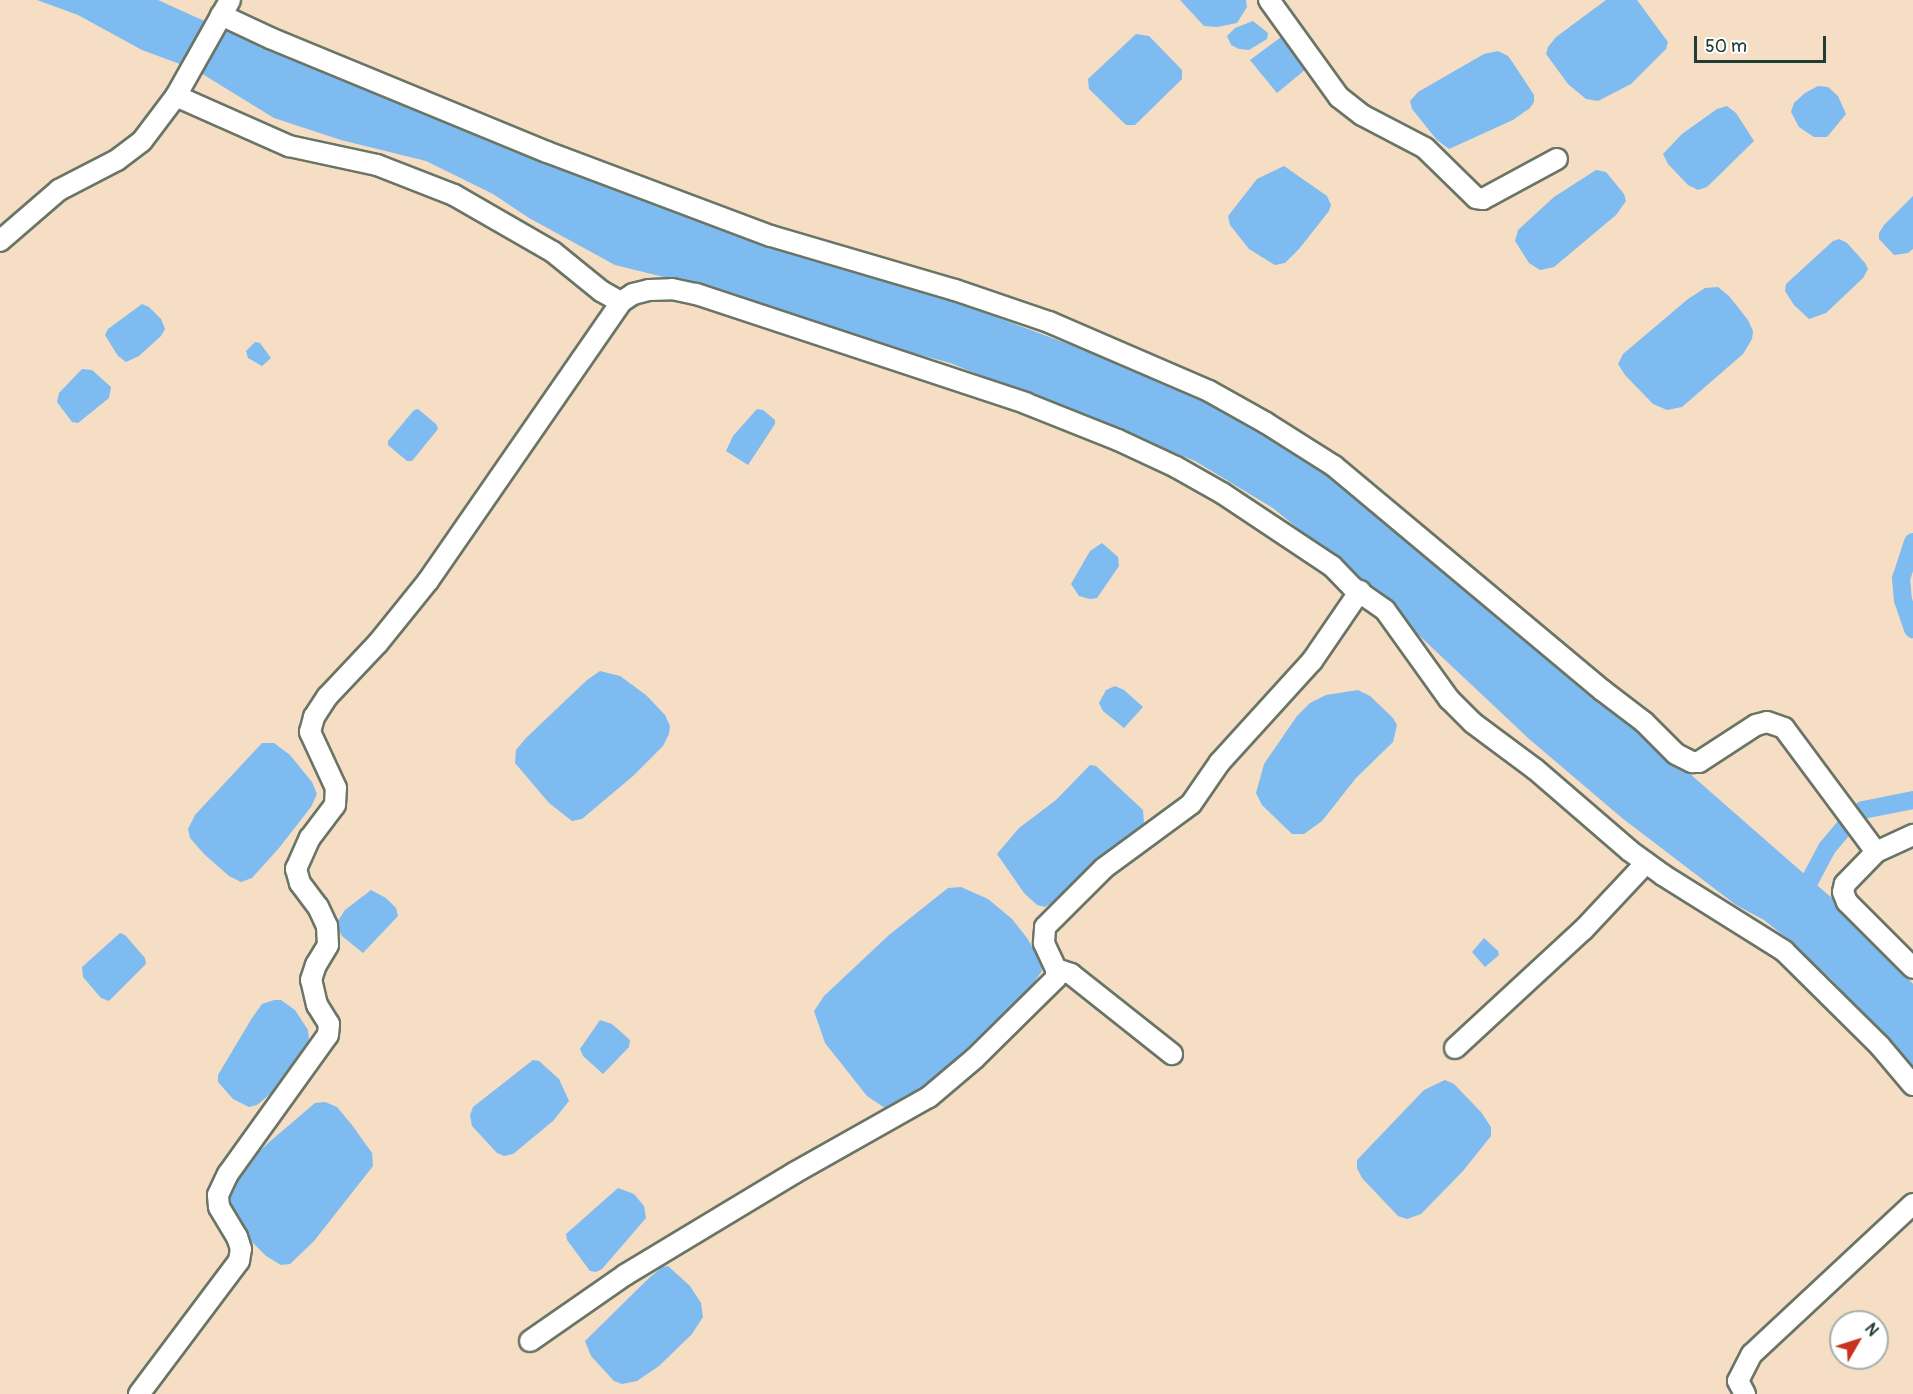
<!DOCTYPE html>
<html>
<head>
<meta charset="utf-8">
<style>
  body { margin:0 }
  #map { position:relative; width:1913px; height:1394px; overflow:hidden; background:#f5dec3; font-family:Pangolin,sans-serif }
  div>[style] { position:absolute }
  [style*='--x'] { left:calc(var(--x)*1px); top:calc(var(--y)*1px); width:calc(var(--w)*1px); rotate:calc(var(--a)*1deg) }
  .water>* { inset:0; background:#7ebbf1 }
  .canal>* { height:18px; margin:-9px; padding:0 9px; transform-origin:9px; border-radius:9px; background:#7ebbf1 }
  .roads { filter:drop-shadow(2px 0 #6a7566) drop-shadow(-2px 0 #6a7566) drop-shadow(0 2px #6a7566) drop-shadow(0 -2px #6a7566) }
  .minor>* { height:20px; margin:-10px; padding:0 10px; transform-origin:10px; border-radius:10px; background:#fff }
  span { translate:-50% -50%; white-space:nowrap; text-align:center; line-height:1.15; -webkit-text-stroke:5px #fff; paint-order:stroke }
  .north { position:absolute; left:1829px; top:1310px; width:60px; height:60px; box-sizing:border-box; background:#fff; border:2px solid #a5b1ae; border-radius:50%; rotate:51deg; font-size:16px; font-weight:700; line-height:24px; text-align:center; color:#1f3d34 }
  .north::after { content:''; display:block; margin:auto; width:21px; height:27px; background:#c8321e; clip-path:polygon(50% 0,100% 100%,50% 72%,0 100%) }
  .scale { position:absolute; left:1694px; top:36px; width:132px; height:27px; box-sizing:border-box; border:3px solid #1f3d34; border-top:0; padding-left:8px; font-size:18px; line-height:21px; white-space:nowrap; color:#1f3d34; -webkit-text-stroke:4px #fff; paint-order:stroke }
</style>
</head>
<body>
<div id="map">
  <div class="water">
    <div style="clip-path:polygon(37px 0,158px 0,200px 19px,1231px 405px,1383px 505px,1858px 921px,1913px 984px,1913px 1072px,1832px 980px,1788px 939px,1764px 920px,1736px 905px,1622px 818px,1528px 738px,1360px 580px,1273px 508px,1195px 461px,950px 363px,884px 345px,721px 291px,615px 265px,529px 218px,493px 194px,426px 161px,341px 140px,274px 118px,196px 70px,142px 50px,78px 15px)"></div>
    <div style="clip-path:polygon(1180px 0,1246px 0,1247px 7px,1237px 23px,1217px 27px,1204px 26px)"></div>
    <div style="clip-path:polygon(1606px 0,1637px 0,1668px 42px,1666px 49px,1631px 84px,1598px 101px,1586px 99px,1568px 84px,1546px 54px,1548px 47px,1556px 37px)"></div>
    <div style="clip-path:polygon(1253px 21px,1268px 33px,1267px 39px,1249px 50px,1239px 49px,1231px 45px,1227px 36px,1235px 28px)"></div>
    <div style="clip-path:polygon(1136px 34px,1149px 36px,1182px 70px,1182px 79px,1135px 125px,1126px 125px,1089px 89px,1088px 79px)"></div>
    <div style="clip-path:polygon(1281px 37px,1306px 69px,1277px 93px,1250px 60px)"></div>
    <div style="clip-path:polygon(1498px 51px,1508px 56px,1513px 63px,1534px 95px,1534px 102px,1530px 108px,1513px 120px,1449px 149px,1437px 140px,1412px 109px,1410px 101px,1418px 92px,1484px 54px)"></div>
    <div style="clip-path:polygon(1818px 86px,1828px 87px,1838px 96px,1846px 114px,1827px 137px,1814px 137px,1799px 127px,1791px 112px,1794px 103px,1805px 93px)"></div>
    <div style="clip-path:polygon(1727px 106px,1736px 113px,1754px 141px,1707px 187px,1698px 190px,1688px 185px,1668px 164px,1663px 154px,1682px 134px,1717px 109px)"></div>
    <div style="clip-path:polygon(1284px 166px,1327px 196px,1331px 205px,1329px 211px,1299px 249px,1285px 263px,1275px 265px,1249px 249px,1230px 225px,1228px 216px,1257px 179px)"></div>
    <div style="clip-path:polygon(1596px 170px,1606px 172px,1624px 194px,1626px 201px,1616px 215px,1554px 267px,1540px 270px,1529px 263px,1515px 241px,1518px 230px,1554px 197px)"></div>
    <div style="clip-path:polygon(1913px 196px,1913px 249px,1908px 253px,1894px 255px,1879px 239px,1879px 233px,1884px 225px)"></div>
    <div style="clip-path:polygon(1839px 239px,1847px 243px,1865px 263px,1868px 269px,1863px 278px,1826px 313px,1809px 319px,1794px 305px,1785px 291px,1786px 284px,1833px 241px)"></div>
    <div style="clip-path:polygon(1718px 287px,1729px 296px,1748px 320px,1753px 331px,1752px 339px,1743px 354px,1682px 407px,1667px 410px,1653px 404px,1625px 375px,1618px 364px,1623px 354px,1688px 299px,1705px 288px)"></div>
    <div style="clip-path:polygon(142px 304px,149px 307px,161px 319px,165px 329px,161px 336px,139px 356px,126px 362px,118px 356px,105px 335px,108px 329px)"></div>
    <div style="clip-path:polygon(255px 342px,260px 343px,271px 358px,262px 366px,248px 358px,246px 351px)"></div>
    <div style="clip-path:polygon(82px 369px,92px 370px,111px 387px,109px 398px,78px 423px,72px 422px,57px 402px,59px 393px)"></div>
    <div style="clip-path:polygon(418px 409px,436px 424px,438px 429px,412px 461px,407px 461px,388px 445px,388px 441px,414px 410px)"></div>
    <div style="clip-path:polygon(757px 409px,763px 410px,775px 420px,775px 424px,748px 465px,726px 451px,733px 436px)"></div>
    <div style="clip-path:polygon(1102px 543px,1118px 557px,1119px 566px,1097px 598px,1090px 599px,1079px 596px,1071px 584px,1090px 551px)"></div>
    <div style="clip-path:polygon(600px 671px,620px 676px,646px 695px,665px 715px,670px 726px,669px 734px,663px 746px,633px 776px,582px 819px,572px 821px,549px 803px,515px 763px,516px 750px,526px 738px,587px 680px)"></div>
    <div style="clip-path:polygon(1115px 686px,1124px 690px,1143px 707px,1124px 728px,1103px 711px,1099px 703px,1106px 690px)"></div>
    <div style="clip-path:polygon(1358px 690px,1370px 696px,1393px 718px,1397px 725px,1393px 742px,1356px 778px,1322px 821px,1304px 834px,1292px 834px,1262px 805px,1256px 793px,1264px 764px,1297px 716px,1310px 703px,1326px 695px)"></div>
    <div style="clip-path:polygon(262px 743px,274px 743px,290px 755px,312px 782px,317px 794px,311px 807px,279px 848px,252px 878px,241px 882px,229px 876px,205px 855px,190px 838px,188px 829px,195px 815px)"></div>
    <div style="clip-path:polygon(1090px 765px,1096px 766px,1143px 810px,1144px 823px,1057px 900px,1045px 907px,1037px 905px,1024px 893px,997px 854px,1019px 828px,1056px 800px)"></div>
    <div style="clip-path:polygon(961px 887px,988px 899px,1012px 919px,1027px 938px,1040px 960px,1042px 971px,1025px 995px,954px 1065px,922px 1092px,901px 1104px,885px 1108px,867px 1096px,825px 1043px,814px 1011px,824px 996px,889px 935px,948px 888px)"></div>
    <div style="clip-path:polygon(371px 890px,386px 898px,396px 908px,398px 916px,363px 953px,342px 936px,336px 924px,345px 910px)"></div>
    <div style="clip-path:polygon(120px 933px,125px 935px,145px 958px,146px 964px,109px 1001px,101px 998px,83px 977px,82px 967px)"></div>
    <div style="clip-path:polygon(1484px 938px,1498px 951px,1499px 955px,1485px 967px,1472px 952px)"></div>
    <div style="clip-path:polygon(274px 1000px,281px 1000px,295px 1010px,308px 1030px,309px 1039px,296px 1062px,270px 1094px,257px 1105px,249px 1107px,233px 1099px,218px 1082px,218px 1075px,252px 1018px,262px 1004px)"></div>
    <div style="clip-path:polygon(600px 1020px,612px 1024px,630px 1040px,629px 1047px,603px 1074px,583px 1056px,580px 1049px)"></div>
    <div style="clip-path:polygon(533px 1060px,539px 1061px,559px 1079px,569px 1101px,553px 1121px,513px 1154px,504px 1156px,497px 1153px,472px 1126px,470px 1115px,473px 1107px)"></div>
    <div style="clip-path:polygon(1445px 1080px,1454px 1084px,1481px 1112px,1491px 1127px,1491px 1136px,1463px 1171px,1421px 1214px,1407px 1219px,1398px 1216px,1362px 1178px,1357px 1168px,1357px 1160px,1424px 1090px)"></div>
    <div style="clip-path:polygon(325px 1102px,337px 1107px,352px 1125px,372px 1153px,373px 1166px,314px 1241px,290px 1264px,281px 1265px,266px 1256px,239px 1229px,226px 1199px,229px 1187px,242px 1169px,267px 1144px,315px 1103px)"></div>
    <div style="clip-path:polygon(618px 1188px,634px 1194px,644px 1206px,646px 1218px,602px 1269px,596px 1272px,590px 1271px,567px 1240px,566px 1234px)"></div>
    <div style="clip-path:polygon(668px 1266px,690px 1286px,701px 1303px,703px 1317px,692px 1334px,659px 1366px,637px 1381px,622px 1384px,614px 1381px,591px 1356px,585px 1341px,648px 1279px,662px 1267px)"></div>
  </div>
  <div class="canal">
    <div style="--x:1913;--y:542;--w:38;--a:108"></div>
    <div style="--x:1901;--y:578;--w:22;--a:85"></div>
    <div style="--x:1903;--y:600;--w:31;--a:71"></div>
    <div style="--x:1796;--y:899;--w:24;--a:-54"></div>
    <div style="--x:1810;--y:880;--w:36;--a:-62"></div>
    <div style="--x:1827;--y:848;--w:34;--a:-50"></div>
    <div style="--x:1849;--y:822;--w:18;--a:-41"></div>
    <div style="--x:1863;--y:810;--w:51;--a:-11.3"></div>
  </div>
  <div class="roads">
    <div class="minor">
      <div style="--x:1269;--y:0;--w:120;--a:54.2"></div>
      <div style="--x:1339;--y:97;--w:29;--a:38"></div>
      <div style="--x:1362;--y:115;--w:71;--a:27.6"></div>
      <div style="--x:1425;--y:148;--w:71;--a:44.4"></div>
      <div style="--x:1476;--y:198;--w:7;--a:8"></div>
      <div style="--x:1483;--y:199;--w:84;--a:-28.4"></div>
      <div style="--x:221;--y:15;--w:54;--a:25.1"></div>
      <div style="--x:270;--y:38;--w:300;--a:22.4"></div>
      <div style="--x:547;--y:152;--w:239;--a:20.6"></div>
      <div style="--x:771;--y:236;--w:192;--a:16.4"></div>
      <div style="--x:955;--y:290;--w:99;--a:18.8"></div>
      <div style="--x:1049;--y:322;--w:174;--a:23.3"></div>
      <div style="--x:1209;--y:391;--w:65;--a:29.3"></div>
      <div style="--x:1266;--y:423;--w:80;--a:32.3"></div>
      <div style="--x:1334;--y:466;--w:349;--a:39.9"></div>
      <div style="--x:1602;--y:690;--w:53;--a:37.3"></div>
      <div style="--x:1644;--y:722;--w:45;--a:45"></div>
      <div style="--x:1676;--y:754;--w:18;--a:27"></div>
      <div style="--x:1692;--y:762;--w:7;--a:0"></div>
      <div style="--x:1699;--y:762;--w:68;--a:-33"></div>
      <div style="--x:1756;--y:725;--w:11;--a:-15"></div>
      <div style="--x:1767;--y:722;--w:18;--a:19"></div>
      <div style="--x:1784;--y:728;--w:154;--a:53.4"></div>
      <div style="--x:1876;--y:852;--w:45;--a:134.1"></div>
      <div style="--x:1845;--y:884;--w:8;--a:104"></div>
      <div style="--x:1843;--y:892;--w:11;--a:68"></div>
      <div style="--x:1847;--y:902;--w:93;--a:45"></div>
      <div style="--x:176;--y:96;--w:124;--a:23.9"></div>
      <div style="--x:289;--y:146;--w:90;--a:12.2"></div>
      <div style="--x:377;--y:165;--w:83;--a:21.3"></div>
      <div style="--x:454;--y:195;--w:114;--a:29.9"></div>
      <div style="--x:553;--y:252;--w:62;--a:39.1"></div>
      <div style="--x:601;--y:291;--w:23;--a:29"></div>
      <div style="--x:621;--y:302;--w:14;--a:-34"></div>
      <div style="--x:633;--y:294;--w:16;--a:-14"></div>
      <div style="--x:649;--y:290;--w:23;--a:-2"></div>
      <div style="--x:672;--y:289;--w:25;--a:12"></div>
      <div style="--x:696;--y:294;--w:347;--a:18.3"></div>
      <div style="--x:1025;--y:403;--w:100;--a:21.7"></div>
      <div style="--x:1118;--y:440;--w:64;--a:25"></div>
      <div style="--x:1176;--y:467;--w:53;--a:29.5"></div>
      <div style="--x:1222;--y:493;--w:132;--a:33.6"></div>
      <div style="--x:1332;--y:566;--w:29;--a:46"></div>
      <div style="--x:1352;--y:587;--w:40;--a:34.9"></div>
      <div style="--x:1385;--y:610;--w:110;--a:54.3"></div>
      <div style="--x:1449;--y:699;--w:34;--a:45"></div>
      <div style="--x:1473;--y:723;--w:77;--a:36.6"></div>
      <div style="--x:1535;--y:769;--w:125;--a:40.8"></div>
      <div style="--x:1630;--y:851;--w:41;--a:36"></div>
      <div style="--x:1663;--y:875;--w:143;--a:32.1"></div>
      <div style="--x:1784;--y:951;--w:135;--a:44.7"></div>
      <div style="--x:1880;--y:1046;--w:51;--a:49.8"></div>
      <div style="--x:0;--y:241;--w:78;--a:-40.8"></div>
      <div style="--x:59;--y:190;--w:65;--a:-27.3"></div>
      <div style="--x:117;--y:160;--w:31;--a:-37"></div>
      <div style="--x:142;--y:141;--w:56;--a:-52.9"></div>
      <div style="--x:176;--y:96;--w:110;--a:-60.6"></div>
      <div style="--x:1876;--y:852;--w:41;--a:-24.7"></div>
      <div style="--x:1056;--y:969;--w:16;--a:18"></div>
      <div style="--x:1071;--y:974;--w:129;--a:38.4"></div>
      <div style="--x:1455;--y:1048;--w:174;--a:-42.7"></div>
      <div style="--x:1583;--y:930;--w:92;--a:-46.8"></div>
      <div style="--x:530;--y:1341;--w:116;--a:-34.8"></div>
      <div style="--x:625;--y:1275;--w:197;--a:-31.1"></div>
      <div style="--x:794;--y:1173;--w:155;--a:-29.4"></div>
      <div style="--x:929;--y:1097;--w:59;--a:-40.2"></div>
      <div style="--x:974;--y:1059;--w:115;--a:-44.6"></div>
      <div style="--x:1056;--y:978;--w:9;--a:-90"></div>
      <div style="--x:1056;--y:969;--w:29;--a:-115"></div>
      <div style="--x:1044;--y:943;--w:16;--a:-86"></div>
      <div style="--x:1045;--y:927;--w:83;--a:-45"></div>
      <div style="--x:1104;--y:868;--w:108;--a:-36.3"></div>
      <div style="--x:1191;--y:804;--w:51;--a:-55.4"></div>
      <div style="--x:1220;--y:762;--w:137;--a:-47.7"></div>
      <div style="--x:1312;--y:661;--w:85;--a:-55.6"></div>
      <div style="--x:139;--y:1394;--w:166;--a:-53.1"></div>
      <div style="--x:239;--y:1261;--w:12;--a:-81"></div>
      <div style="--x:241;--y:1249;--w:13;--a:-108"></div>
      <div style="--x:237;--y:1237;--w:35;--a:-121"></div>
      <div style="--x:219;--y:1207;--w:12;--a:-95"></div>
      <div style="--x:218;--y:1195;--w:23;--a:-65"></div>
      <div style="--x:228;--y:1174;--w:171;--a:-54.3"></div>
      <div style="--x:328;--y:1035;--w:11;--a:-85"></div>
      <div style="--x:329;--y:1024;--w:22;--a:-122"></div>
      <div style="--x:317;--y:1005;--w:26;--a:-103"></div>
      <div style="--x:311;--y:980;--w:16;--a:-72"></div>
      <div style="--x:316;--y:965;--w:23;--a:-59"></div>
      <div style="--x:328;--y:945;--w:19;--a:-93"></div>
      <div style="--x:327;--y:926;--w:21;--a:-115"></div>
      <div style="--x:318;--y:907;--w:30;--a:-127"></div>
      <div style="--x:300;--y:883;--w:15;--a:-106"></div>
      <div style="--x:296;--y:869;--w:34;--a:-66"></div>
      <div style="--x:310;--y:838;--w:41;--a:-52.9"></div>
      <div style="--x:335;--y:805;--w:17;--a:-87"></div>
      <div style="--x:336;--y:788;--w:62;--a:-114.9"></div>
      <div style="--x:310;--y:732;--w:16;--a:-75"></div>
      <div style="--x:314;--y:717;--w:24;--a:-57"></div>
      <div style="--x:327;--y:697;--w:74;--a:-46.6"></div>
      <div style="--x:378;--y:643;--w:80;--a:-51.1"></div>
      <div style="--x:428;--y:581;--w:339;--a:-55.3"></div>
      <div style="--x:1745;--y:1394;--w:15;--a:-118"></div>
      <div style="--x:1738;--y:1381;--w:30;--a:-63"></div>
      <div style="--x:1752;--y:1354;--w:220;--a:-43"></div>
    </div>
  </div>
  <div class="north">N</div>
  <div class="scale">50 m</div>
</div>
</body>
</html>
